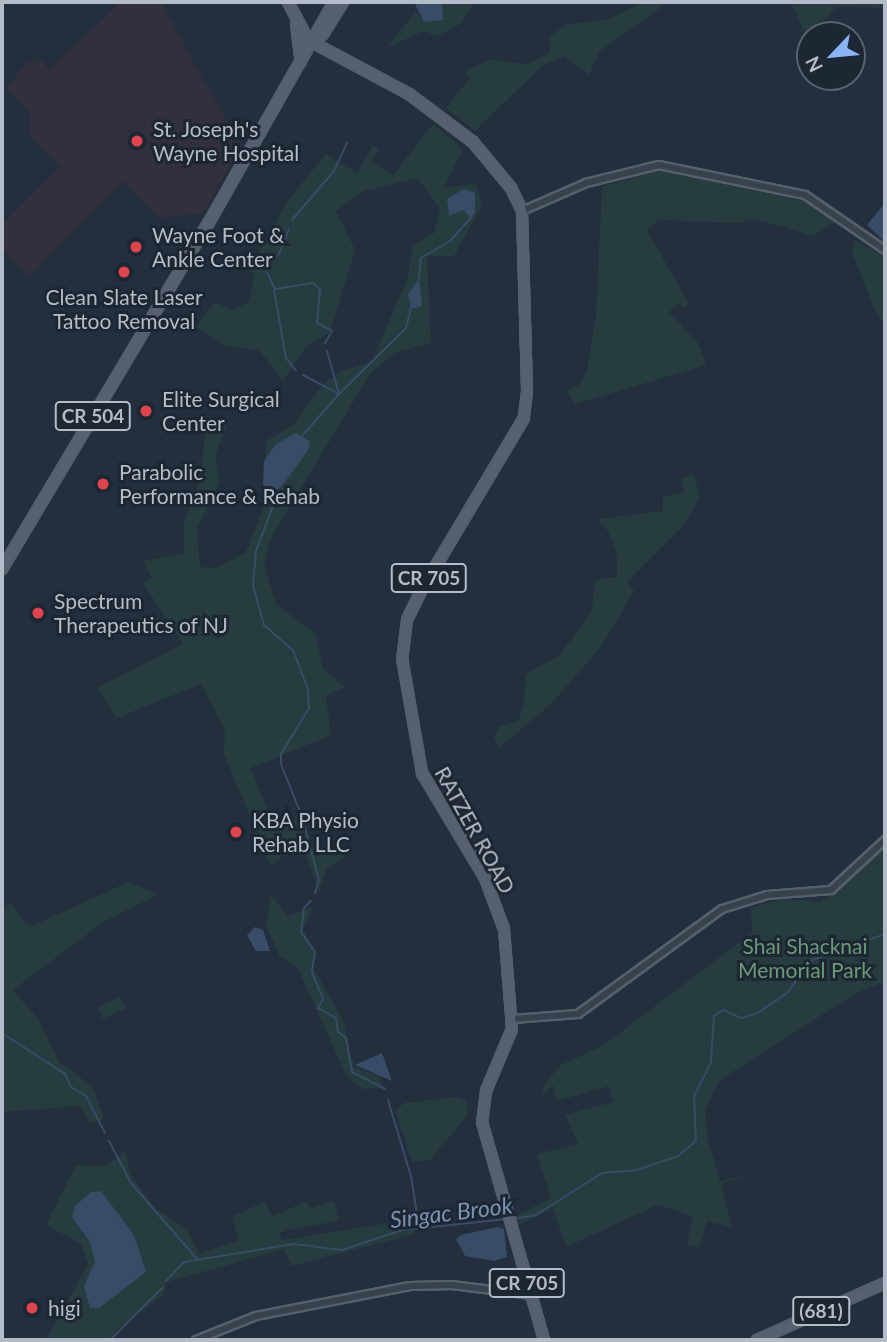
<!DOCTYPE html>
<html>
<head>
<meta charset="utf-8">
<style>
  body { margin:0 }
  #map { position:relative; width:887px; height:1342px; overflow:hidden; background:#242f3e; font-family:Lato,sans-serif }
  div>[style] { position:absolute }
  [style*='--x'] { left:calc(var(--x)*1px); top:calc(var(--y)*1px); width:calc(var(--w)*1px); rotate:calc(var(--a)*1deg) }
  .medical>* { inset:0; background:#32303f }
  .green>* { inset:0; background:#263c3f }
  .water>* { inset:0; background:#394c67 }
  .stream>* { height:2px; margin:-1px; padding:0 1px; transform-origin:1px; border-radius:1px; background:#394c67 }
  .roads { filter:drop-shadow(2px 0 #565f6c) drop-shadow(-2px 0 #565f6c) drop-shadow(0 2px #565f6c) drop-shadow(0 -2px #565f6c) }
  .tertiary>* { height:6px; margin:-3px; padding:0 3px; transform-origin:3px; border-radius:3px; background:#38414e }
  .primary>* { height:8px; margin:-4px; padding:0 4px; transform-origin:4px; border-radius:4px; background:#56606e }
  .dots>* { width:19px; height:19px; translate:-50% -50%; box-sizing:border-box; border:4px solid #1d2633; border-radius:50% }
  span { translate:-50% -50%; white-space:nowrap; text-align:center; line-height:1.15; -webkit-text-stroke:6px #1d2633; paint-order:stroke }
  .shield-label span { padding:2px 5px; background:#1d2633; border:2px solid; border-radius:5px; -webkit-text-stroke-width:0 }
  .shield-label { font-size:19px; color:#b4bcc9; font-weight:700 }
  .poi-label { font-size:21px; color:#b4bcc9 }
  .left { translate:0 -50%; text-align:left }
  .street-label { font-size:21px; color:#b4bcc9 }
  .park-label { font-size:21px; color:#6b9a76 }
  .water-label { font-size:23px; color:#7c92b1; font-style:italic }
  .frame { position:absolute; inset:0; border:4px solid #b4bcc9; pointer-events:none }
  .north { position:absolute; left:796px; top:21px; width:70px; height:70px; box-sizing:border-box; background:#1d2633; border:2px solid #59626f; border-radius:50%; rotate:244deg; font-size:19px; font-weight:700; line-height:28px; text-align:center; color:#b4bcc9 }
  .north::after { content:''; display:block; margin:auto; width:24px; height:32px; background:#8ab4f8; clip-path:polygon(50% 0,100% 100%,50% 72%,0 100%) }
</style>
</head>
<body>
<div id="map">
  <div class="medical">
    <div style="clip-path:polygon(121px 2px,160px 2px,241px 146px,203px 213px,160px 218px,123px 181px,29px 277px,2px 249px,2px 224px,61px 166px,30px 137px,30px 112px,6px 88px,28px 62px,41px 60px,49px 70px)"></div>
  </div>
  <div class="green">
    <div style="clip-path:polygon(442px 2px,474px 2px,462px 23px,438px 36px,423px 31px,387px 48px,416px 11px,424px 22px,443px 19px)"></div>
    <div style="clip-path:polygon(644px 2px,668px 2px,599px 52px,589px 75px,564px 56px,542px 66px,475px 131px,446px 108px,470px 78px,465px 70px,491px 60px,528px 64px,549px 53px,550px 36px,566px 25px,608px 19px)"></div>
    <div style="clip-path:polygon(791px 2px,885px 2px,885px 8px,836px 7px,808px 40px)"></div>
    <div style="clip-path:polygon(433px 124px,463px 149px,444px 188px,476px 184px,482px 206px,454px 256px,427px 256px,431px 343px,394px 353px,370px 374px,271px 538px,264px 565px,276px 604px,316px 634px,323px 669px,345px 687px,326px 696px,331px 735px,251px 768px,274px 827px,301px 817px,317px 856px,343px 844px,347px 854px,326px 870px,319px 892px,306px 854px,283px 856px,271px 866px,224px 754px,225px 731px,201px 684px,117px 718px,97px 688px,183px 644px,143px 583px,152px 578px,143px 561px,184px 553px,184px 522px,200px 482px,207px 415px,227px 424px,215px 456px,220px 482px,197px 528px,200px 567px,215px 568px,246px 552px,264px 507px,266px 441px,294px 424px,323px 384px,340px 371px,371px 363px,408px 277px,413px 246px,434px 233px,440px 208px,417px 178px,364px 191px,336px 211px,355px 250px,330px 332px,305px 348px,283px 381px,259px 350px,226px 346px,196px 327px,215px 302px,232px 310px,249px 302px,254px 277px,250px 269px,288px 200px,326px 154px,357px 173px,373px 145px,379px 150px,371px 161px,393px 175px)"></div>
    <div style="clip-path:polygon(659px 170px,804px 201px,835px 222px,813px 236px,756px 219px,738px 223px,659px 220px,647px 230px,689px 304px,684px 308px,679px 303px,669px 312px,698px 343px,706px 365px,575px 404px,567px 391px,579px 385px,587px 371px,596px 316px,602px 187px)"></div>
    <div style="clip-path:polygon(855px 240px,885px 257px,885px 325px,873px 306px,852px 252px)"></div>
    <div style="clip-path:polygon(694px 475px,700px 497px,684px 525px,627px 582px,634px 591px,601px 647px,551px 704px,499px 748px,494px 736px,500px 726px,518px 721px,524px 705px,526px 674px,560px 655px,592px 610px,595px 580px,617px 577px,617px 555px,608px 531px,597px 519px,663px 511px,663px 497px,684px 492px,681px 478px)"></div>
    <div style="clip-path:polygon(885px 846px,885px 982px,856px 993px,720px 1080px,705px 1109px,708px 1140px,720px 1181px,752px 1174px,721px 1184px,732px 1227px,707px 1221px,699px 1248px,687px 1245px,693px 1216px,657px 1205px,566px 1247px,553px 1208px,517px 1226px,514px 1217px,551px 1198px,537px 1154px,578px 1144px,565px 1115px,613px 1102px,609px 1086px,557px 1101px,553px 1085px,541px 1098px,545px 1083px,561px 1065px,604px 1045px,753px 932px,750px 908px,781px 899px,820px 902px,842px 888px)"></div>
    <div style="clip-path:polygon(129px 882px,157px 895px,105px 921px,13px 990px,39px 1020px,60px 1063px,93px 1087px,104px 1119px,90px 1123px,80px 1106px,2px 1112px,2px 907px,11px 903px,24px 922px,34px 925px)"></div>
    <div style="clip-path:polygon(271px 895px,288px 916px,313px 906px,303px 930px,316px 954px,313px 967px,344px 1023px,354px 1067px,379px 1076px,383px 1088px,362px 1089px,346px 1075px,297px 966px,280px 957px,266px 925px)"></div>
    <div style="clip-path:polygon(120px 997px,126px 1008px,103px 1019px,97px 1008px)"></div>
    <div style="clip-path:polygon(456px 1097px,466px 1100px,468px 1114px,430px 1160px,412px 1162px,395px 1111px,404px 1103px)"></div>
    <div style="clip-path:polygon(125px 1151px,130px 1174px,156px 1209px,187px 1229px,199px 1254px,239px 1240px,232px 1217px,265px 1201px,272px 1216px,306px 1202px,311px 1208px,334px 1201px,339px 1221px,291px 1229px,279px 1233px,282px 1240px,415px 1219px,415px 1234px,291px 1266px,284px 1249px,167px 1282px,163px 1295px,115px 1331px,110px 1340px,46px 1340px,88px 1264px,81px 1244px,46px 1225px,76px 1165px,106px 1166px)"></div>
  </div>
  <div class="water">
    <div style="clip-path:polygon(414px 2px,442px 2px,443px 20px,424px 22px)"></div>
    <div style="clip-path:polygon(464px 189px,475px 193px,475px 213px,471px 218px,463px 210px,449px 216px,447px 199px)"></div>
    <div style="clip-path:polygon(885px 203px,885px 242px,867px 225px)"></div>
    <div style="clip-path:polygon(419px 279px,422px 306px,411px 309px,408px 294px)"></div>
    <div style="clip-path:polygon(296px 433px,310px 441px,308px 450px,282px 486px,269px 496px,263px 484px,264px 461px,276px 444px)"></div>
    <div style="clip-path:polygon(255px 927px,263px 930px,270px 951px,256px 951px,247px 935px)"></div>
    <div style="clip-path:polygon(382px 1053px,392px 1081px,355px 1065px)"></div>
    <div style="clip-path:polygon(101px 1191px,134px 1235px,146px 1272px,99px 1308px,90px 1308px,84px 1286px,95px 1262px,90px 1242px,72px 1217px,75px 1206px,91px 1192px)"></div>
    <div style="clip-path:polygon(498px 1227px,504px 1229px,507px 1257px,494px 1261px,465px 1256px,456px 1239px,461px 1235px)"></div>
  </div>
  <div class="stream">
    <div style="--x:292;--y:220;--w:65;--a:-49.4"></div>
    <div style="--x:334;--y:171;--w:31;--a:-65"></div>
    <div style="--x:278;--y:256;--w:29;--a:-68"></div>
    <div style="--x:267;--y:272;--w:19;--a:65"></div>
    <div style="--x:275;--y:289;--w:38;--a:-9"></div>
    <div style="--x:313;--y:283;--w:9;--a:41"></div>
    <div style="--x:320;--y:289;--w:34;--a:95"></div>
    <div style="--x:317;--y:323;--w:17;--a:28"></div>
    <div style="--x:332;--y:331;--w:14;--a:120"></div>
    <div style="--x:419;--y:279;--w:21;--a:-85"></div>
    <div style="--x:421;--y:258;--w:34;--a:-30"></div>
    <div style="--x:450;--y:241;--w:31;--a:-48"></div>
    <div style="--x:274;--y:290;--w:69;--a:80"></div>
    <div style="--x:286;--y:358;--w:16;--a:52"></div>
    <div style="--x:303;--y:375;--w:41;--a:27.8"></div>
    <div style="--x:339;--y:394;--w:94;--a:-44.6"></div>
    <div style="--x:406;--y:328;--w:21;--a:-76"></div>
    <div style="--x:303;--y:435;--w:55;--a:-48.7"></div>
    <div style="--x:339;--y:394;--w:45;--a:-105.6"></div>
    <div style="--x:270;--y:494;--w:12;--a:76"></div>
    <div style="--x:273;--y:506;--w:48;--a:110.7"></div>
    <div style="--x:256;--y:551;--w:35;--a:95"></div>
    <div style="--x:253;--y:586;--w:41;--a:74.2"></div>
    <div style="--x:264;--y:625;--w:38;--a:41"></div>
    <div style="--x:293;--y:650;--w:43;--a:69.4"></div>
    <div style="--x:308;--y:690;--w:18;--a:87"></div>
    <div style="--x:309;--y:708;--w:54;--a:121.3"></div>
    <div style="--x:281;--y:754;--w:10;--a:90"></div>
    <div style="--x:281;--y:764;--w:57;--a:68.4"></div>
    <div style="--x:303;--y:820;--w:62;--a:75.1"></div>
    <div style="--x:319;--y:880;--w:14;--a:107"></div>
    <div style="--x:311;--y:901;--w:10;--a:135"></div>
    <div style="--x:304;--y:908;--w:24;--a:97"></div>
    <div style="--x:301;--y:932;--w:24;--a:55"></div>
    <div style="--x:315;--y:952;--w:20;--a:99"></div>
    <div style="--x:312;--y:972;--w:29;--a:68"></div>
    <div style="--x:323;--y:999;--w:10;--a:119"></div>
    <div style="--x:318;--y:1008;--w:21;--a:29"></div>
    <div style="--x:336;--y:1018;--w:14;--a:82"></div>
    <div style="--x:338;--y:1032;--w:10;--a:37"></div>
    <div style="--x:346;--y:1038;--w:35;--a:80"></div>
    <div style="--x:352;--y:1072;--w:37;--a:27"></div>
    <div style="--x:2;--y:1033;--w:75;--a:33.1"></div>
    <div style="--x:65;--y:1074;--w:14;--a:65"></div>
    <div style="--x:71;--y:1087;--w:17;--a:31"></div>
    <div style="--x:86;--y:1096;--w:42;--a:62.8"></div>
    <div style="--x:388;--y:1100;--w:79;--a:73.2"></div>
    <div style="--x:411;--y:1176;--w:52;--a:81.1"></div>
    <div style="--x:109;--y:1141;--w:47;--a:62.4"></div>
    <div style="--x:131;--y:1183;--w:102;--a:49"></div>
    <div style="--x:513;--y:1219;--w:23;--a:-10"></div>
    <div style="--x:536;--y:1215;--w:78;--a:-32.5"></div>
    <div style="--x:602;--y:1173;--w:35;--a:-5"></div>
    <div style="--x:637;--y:1170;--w:43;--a:-18.9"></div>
    <div style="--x:678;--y:1156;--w:23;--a:-40"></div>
    <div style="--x:696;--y:1141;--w:45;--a:-92.5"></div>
    <div style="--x:694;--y:1096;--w:38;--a:-63"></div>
    <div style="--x:711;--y:1062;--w:46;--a:-86.3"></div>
    <div style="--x:714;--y:1016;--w:11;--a:-34"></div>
    <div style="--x:723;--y:1010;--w:20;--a:24"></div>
    <div style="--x:741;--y:1018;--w:16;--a:-15"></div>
    <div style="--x:756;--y:1014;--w:37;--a:-34"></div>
    <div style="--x:787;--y:993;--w:41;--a:-52.9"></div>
    <div style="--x:812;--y:960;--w:77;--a:-19.6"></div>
    <div style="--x:166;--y:1281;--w:26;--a:-47"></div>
    <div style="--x:184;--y:1262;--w:111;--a:-9.3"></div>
    <div style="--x:294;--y:1244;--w:48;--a:7.1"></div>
    <div style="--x:342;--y:1250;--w:63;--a:-18.4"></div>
    <div style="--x:402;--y:1230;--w:106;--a:-6"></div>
    <div style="--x:110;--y:1340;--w:74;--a:-45"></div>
  </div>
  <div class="roads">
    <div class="tertiary">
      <div style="--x:522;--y:211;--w:70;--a:-23.6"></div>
      <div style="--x:586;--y:183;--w:75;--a:-13.9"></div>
      <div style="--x:659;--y:165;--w:149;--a:11.6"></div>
      <div style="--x:805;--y:195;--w:97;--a:34.5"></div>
      <div style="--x:513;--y:1019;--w:65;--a:-4.4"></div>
      <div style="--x:578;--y:1014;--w:178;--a:-36.1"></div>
      <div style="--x:722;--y:909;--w:47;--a:-17.3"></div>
      <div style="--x:767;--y:895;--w:64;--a:-4.5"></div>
      <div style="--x:831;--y:890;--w:74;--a:-42.8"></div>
      <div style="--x:196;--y:1340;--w:65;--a:-21.8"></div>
      <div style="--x:256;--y:1316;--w:157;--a:-11"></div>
      <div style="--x:410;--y:1286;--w:42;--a:-1.4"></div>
      <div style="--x:452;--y:1285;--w:80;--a:7.2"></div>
    </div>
    <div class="primary">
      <div style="--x:288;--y:2;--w:43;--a:62.2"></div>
      <div style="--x:308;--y:40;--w:115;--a:28.1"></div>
      <div style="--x:409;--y:94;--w:80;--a:36.9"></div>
      <div style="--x:473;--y:142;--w:60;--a:50.4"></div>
      <div style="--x:511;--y:188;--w:25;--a:64"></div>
      <div style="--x:522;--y:211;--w:181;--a:88.4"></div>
      <div style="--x:527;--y:392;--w:26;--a:97"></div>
      <div style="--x:524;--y:418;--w:199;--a:120.8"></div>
      <div style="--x:422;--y:589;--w:34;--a:116"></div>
      <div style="--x:407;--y:620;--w:38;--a:97"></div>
      <div style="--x:402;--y:658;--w:117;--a:80.1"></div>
      <div style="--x:422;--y:773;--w:122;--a:59"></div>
      <div style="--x:485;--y:878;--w:54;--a:69.6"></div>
      <div style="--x:504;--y:929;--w:100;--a:85.4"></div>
      <div style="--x:512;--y:1029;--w:67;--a:112.8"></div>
      <div style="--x:486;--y:1091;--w:31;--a:97"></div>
      <div style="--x:482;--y:1122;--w:227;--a:74.1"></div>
      <div style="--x:296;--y:24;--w:38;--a:83"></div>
      <div style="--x:314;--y:41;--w:11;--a:-38"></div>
      <div style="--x:323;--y:34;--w:38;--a:-58"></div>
      <div style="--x:2;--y:569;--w:402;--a:-59.2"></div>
      <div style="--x:208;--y:224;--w:255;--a:-60.4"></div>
      <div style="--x:757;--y:1340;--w:140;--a:-24"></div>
    </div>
  </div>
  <div class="dots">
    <div style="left:137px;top:141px;background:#e0444e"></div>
    <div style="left:136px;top:247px;background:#e0444e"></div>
    <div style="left:124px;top:272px;background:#e0444e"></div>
    <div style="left:146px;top:411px;background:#e0444e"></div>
    <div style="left:103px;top:484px;background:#e0444e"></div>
    <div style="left:38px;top:613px;background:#e0444e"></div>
    <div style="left:236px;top:832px;background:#e0444e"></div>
    <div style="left:32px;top:1308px;background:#e0444e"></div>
  </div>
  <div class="shield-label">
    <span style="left:93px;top:416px">CR 504</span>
    <span style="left:429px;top:578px">CR 705</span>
    <span style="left:527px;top:1283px">CR 705</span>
    <span style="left:821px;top:1311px">(681)</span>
  </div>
  <div class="poi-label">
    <span class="left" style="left:153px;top:141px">St. Joseph's<br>Wayne Hospital</span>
    <span class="left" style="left:152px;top:247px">Wayne Foot &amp;<br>Ankle Center</span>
    <span style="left:124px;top:309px">Clean Slate Laser<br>Tattoo Removal</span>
    <span class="left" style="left:162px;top:411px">Elite Surgical<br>Center</span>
    <span class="left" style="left:119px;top:484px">Parabolic<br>Performance &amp; Rehab</span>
    <span class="left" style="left:54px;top:613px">Spectrum<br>Therapeutics of NJ</span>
    <span class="left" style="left:252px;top:832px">KBA Physio<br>Rehab LLC</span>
    <span class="left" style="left:48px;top:1308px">higi</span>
  </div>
  <div class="street-label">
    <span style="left:475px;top:830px;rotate:61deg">RATZER ROAD</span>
  </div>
  <div class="park-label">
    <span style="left:805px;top:958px">Shai Shacknai<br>Memorial Park</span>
  </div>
  <div class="water-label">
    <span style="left:451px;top:1212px;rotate:-7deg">Singac Brook</span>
  </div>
  <div class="frame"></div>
  <div class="north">N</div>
</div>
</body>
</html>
